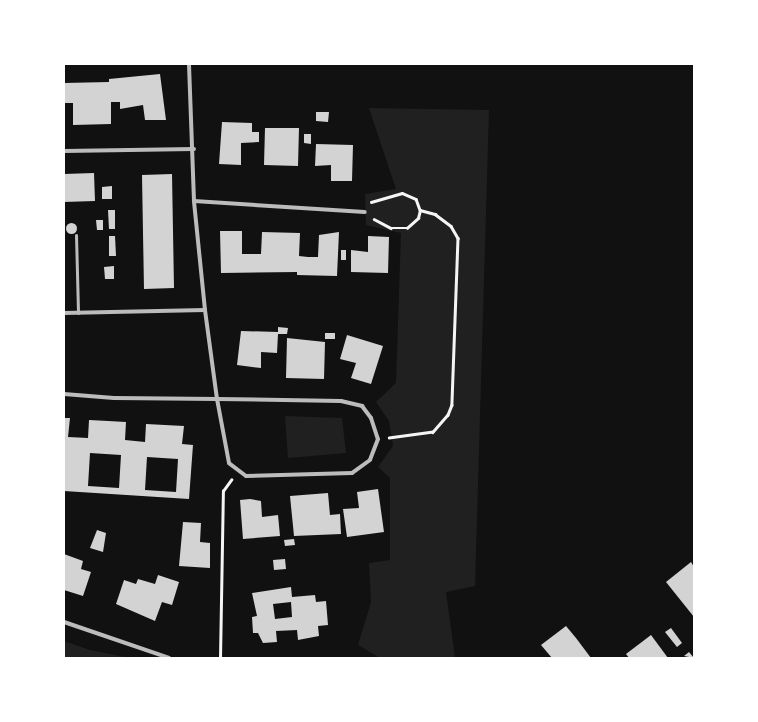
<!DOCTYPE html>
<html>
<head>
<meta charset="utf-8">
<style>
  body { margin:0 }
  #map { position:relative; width:758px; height:722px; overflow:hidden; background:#111; font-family:"Archivo Narrow",sans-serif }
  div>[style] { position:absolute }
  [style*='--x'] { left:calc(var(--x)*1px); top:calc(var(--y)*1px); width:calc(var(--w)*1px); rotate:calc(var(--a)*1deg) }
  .green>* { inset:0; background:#202020 }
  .building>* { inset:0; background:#d3d3d3 }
  .round { border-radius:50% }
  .path>* { height:2.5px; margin:-1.25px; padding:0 1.25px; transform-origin:1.25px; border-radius:1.25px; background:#f5f5f5 }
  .service>* { height:3px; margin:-1.5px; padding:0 1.5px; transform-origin:1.5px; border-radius:1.5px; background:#bcbcbc }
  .minor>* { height:4px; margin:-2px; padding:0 2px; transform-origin:2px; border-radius:2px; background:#bcbcbc }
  span { translate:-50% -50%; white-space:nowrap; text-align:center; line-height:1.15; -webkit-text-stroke:3px #fff; paint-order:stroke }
  .frame { position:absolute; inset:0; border:65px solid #fff; pointer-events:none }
</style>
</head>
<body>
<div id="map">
  <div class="green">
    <div style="clip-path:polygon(369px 108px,489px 110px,475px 586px,446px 592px,455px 658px,380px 658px,358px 645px,371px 602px,369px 563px,390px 560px,390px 478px,378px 467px,393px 446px,389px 421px,376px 402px,396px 383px,401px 233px,366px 225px,365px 194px,396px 189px)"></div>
    <div style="clip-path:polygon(285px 416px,342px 418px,346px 453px,288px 458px)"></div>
    <div style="clip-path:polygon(64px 641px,90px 650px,130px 658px,64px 658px)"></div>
  </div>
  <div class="building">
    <div style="clip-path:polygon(160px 74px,166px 120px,145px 120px,143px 105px,120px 109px,120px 102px,111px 102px,111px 124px,73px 125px,73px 103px,64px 103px,64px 83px,109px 82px,109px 79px)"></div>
    <div style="clip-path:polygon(316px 112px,329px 112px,328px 122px,316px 121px)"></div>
    <div style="clip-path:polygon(222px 122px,252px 123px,252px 132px,259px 132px,259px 142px,241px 143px,241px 165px,219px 164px)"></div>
    <div style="clip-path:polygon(265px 128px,299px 128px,298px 166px,264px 165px)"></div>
    <div style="clip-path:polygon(304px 134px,311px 134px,311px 144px,304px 143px)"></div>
    <div style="clip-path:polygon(316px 144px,353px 145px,352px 181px,331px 181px,331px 165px,315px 166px)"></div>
    <div style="clip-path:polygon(94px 173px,95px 201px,64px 202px,64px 174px)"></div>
    <div style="clip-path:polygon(172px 174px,174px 288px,144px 289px,142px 175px)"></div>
    <div style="clip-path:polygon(112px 186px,112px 199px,102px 199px,102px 187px)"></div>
    <div style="clip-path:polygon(108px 210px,115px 210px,115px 229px,109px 229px)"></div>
    <div style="clip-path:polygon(96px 220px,103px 220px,103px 230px,97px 230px)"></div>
    <div class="round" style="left:65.5px;top:222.5px;width:11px;height:11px"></div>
    <div style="clip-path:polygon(220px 231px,242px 231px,242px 254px,261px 254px,262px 232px,300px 233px,299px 256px,308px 257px,318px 257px,319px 235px,339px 232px,337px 276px,297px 275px,297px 272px,221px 273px)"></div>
    <div style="clip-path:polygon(109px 236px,115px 236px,116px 256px,109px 256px)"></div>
    <div style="clip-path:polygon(368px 236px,389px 237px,388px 273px,351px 272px,351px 250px,368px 252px)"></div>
    <div style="clip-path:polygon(341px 250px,346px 250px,346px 260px,341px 260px)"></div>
    <div style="clip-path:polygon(114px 266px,114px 279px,105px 279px,104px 267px)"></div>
    <div style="clip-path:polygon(278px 327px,288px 328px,287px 334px,278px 334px,277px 353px,261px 352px,261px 368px,237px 365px,241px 331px,278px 332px)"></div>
    <div style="clip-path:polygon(325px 333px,335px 333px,335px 339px,325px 339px)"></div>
    <div style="clip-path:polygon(347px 335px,383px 346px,371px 384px,351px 378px,356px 363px,340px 359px)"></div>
    <div style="clip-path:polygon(287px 338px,325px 342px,324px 379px,286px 378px)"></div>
    <div style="clip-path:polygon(evenodd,64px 418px,70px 418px,68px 437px,88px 438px,89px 420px,108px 421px,126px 422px,125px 440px,145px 442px,146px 424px,184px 426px,182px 444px,193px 445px,189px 499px,64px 491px,64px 418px,90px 453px,121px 455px,119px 488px,88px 486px,90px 453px,64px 418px,147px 457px,178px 459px,176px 492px,145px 490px,147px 457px)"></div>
    <div style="clip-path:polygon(378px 489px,384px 532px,347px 537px,343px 509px,359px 508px,357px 492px)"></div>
    <div style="clip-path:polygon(328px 493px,330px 515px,340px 514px,341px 534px,294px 536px,290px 496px)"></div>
    <div style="clip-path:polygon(250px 499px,261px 501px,262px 517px,278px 515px,280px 536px,243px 539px,240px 500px)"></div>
    <div style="clip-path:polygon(183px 522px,201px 523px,200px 542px,210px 543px,210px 568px,179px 566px)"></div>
    <div style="clip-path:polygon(97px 530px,106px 533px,103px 552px,90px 548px)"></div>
    <div style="clip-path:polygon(294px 539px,295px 545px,285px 546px,284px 540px)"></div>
    <div style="clip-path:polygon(64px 554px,83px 561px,81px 569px,91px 572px,83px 596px,64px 590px)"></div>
    <div style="clip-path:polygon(285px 559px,286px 569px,274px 570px,273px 560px)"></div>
    <div style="clip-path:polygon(691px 562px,694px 567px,694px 617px,666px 582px)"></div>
    <div style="clip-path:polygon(158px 575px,179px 582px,172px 605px,162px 602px,155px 621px,116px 604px,124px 580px,136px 584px,138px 579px,155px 584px)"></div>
    <div style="clip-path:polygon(evenodd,291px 587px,292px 597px,315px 595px,316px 602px,326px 601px,328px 625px,318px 626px,319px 636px,298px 640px,297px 630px,276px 631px,277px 642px,263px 643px,258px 633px,253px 633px,252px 617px,257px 616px,252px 593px,291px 587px,291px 602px,292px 617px,275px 619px,273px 604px,291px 602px)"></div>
    <div style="clip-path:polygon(566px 626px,576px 638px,591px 658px,552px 658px,541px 645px)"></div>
    <div style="clip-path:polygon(671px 628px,682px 643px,677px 647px,665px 632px)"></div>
    <div style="clip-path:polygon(651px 635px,668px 658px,629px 658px,626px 654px)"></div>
    <div style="clip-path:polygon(689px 652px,694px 658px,684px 656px)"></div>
  </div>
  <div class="path">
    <div style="--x:371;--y:202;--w:32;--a:-16"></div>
    <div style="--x:402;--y:193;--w:15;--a:23"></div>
    <div style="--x:416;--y:199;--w:12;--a:70"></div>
    <div style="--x:374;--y:219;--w:19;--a:28"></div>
    <div style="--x:391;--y:228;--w:16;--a:0"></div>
    <div style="--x:407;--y:228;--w:15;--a:-42"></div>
    <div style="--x:418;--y:218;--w:8;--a:-76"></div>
    <div style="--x:420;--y:210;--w:16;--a:15"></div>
    <div style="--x:435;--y:214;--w:20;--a:37"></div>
    <div style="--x:451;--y:226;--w:14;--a:60"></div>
    <div style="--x:458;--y:238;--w:167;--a:92.1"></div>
    <div style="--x:452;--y:405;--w:11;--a:112"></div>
    <div style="--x:448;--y:415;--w:23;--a:131"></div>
    <div style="--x:433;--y:432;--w:44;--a:172.2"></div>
    <div style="--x:220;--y:658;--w:167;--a:-89"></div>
    <div style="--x:223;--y:491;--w:14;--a:-54"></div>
    <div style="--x:357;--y:658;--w:7;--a:0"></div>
  </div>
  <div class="service">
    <div style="--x:76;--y:235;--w:78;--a:88.5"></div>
  </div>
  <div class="minor">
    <div style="--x:64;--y:151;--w:130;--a:-0.9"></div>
    <div style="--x:194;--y:201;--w:171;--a:3.7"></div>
    <div style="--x:64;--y:313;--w:141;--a:-1.2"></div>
    <div style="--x:64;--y:394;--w:50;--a:4.6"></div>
    <div style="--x:114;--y:398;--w:103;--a:0.6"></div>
    <div style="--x:217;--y:399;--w:124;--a:0.9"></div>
    <div style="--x:341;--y:401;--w:22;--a:13"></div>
    <div style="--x:362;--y:406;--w:15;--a:53"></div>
    <div style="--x:371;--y:418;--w:22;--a:72"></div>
    <div style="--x:378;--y:439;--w:22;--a:111"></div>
    <div style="--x:370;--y:460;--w:22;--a:144"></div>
    <div style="--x:352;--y:473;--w:106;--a:178.4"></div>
    <div style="--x:246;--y:476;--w:21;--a:-143"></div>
    <div style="--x:229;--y:463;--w:65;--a:-100.6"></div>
    <div style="--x:217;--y:399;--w:90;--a:-97.7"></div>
    <div style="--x:205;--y:310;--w:110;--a:-95.8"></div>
    <div style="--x:194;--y:201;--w:137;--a:-92.1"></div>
    <div style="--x:64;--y:622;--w:111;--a:18.9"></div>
  </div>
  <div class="frame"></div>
</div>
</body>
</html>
